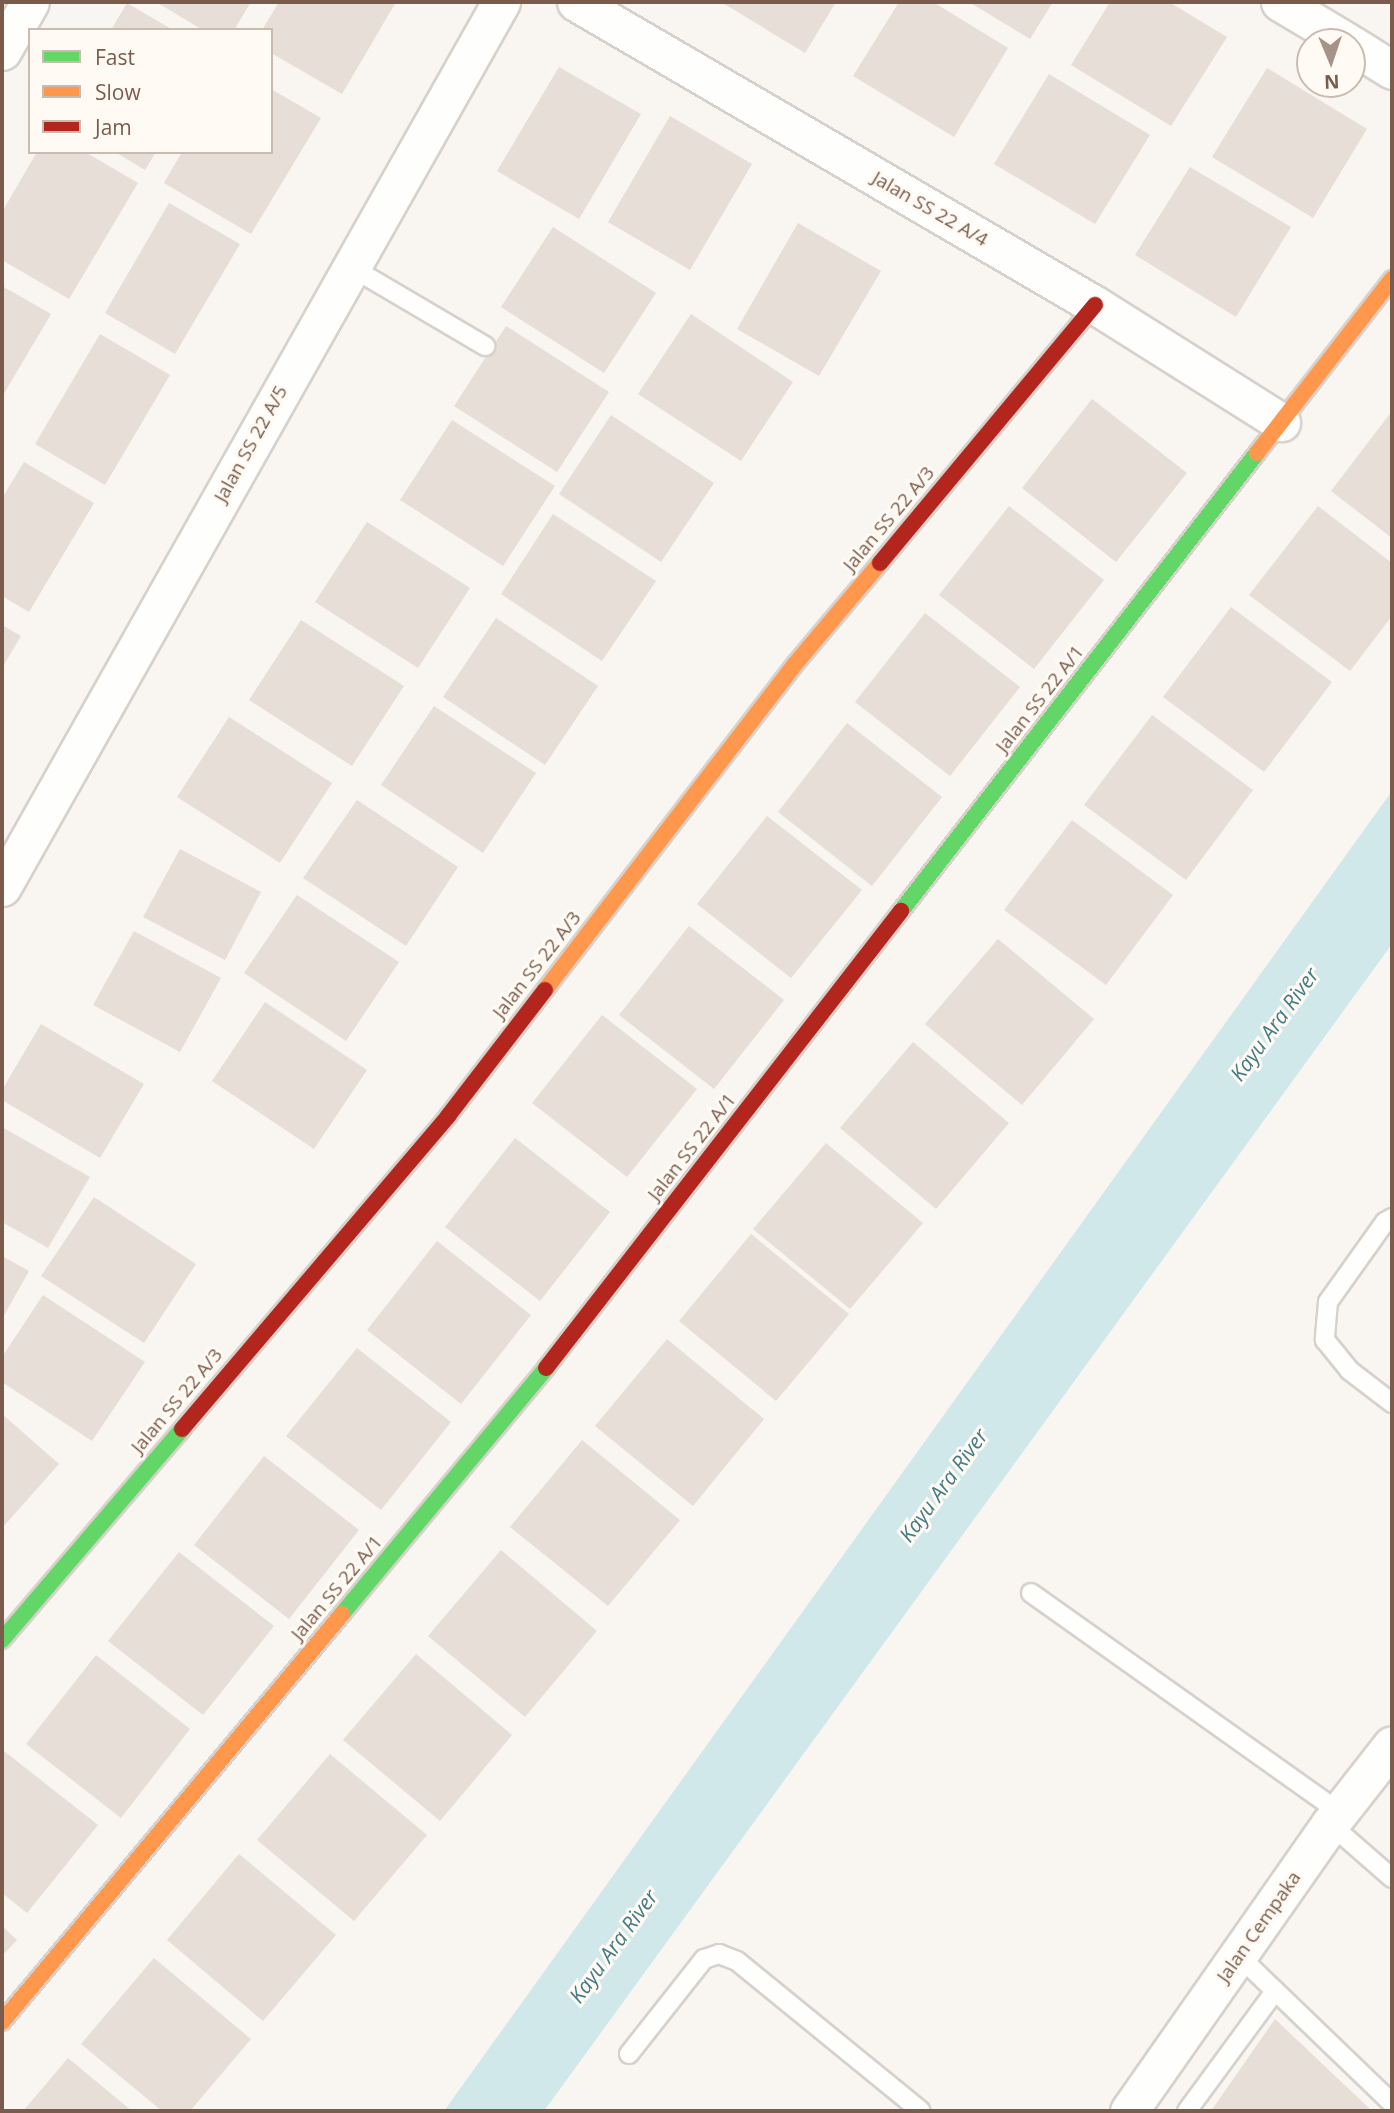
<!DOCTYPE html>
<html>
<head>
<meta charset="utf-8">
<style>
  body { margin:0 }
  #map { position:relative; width:1394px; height:2113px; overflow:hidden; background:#f9f5f0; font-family:"Open Sans",sans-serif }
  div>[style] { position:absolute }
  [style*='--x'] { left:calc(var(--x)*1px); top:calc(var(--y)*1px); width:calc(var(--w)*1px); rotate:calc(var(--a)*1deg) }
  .water>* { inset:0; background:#d0e8ea }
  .building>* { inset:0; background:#e6ded7 }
  .roads { filter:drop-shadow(2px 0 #d7d1cb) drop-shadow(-2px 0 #d7d1cb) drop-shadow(0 2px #d7d1cb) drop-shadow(0 -2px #d7d1cb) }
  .lane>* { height:18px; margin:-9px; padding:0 9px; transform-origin:9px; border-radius:9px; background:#fefefd }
  .street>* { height:37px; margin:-18.5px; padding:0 18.5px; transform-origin:18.5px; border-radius:18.5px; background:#fefefd }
  .fast>* { height:16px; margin:-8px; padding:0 8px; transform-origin:8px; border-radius:8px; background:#63d668 }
  .slow>* { height:16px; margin:-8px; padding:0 8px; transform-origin:8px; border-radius:8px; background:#ff974d }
  .jam>* { height:16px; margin:-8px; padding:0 8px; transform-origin:8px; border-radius:8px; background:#b3261e }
  span { translate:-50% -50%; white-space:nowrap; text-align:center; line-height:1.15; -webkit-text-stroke:6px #fffaf3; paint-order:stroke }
  .street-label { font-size:19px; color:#7a5c4d }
  .water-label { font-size:21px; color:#437c86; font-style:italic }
  .frame { position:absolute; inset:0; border:4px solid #7a5c4d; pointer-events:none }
  .legend { position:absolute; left:28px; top:28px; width:245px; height:126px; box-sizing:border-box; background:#fffaf3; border:2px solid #cabbb1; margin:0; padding:9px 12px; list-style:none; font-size:21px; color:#7a5c4d }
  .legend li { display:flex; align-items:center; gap:14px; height:35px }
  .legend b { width:35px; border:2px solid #cabbb1 }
  .north { position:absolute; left:1296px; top:28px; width:70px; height:70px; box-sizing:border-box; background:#fffaf3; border:2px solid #cabbb1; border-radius:50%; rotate:178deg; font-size:19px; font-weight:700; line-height:28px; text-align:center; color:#7a5c4d }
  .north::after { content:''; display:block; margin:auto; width:24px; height:32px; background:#a69286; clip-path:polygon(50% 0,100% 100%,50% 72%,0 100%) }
</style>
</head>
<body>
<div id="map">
  <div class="water">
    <div style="clip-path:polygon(1392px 791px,1392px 944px,544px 2111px,444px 2111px)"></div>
  </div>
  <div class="building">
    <div style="clip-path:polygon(156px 2px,251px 2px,234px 30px,203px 30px)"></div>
    <div style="clip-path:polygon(279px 2px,396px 2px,342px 94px,271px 53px,271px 30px,262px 30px)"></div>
    <div style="clip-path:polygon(721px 2px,836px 2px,805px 53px)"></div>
    <div style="clip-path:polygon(899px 2px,933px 2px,1008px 48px,954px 137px,853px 76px)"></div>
    <div style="clip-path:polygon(969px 2px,1053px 2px,1030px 39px)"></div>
    <div style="clip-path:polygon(1110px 2px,1169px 2px,1227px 37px,1171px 126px,1071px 65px)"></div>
    <div style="clip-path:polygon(127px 3px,173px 30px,111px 30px)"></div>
    <div style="clip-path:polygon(559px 67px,641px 114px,579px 219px,497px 171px)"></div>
    <div style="clip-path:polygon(1267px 68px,1367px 129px,1313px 218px,1212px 157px)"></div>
    <div style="clip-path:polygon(1049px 74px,1150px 135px,1095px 224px,994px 164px)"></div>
    <div style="clip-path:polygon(271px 89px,321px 118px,251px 234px,164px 183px,182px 152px,271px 152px)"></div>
    <div style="clip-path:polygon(670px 116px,752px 164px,690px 270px,608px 222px)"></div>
    <div style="clip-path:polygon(37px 152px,85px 152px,138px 183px,69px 299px,2px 260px,2px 212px)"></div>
    <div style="clip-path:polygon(115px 152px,156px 152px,145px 170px)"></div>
    <div style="clip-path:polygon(1190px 167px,1291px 227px,1236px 317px,1135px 255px)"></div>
    <div style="clip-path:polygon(169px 203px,240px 244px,175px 354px,105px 313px)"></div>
    <div style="clip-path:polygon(798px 223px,881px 271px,819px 376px,737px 329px)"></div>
    <div style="clip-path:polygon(553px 227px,656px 293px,604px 373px,501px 307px)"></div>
    <div style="clip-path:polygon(2px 286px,51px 314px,2px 397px)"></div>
    <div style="clip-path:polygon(691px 314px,793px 382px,741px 461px,638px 394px)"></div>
    <div style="clip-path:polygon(506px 326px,609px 392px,557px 472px,454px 406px)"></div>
    <div style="clip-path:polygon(100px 334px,170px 375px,105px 485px,35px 444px)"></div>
    <div style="clip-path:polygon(1092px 399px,1187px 473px,1116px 562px,1022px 488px)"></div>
    <div style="clip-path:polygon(1392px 411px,1392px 538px,1331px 491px)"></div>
    <div style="clip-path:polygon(611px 415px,714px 483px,661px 562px,559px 494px)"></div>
    <div style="clip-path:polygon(452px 420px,555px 486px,503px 566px,400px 500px)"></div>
    <div style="clip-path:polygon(24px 462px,94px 503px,29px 612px,2px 596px,2px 498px)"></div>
    <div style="clip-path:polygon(1009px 506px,1104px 580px,1034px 669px,939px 595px)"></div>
    <div style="clip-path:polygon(1318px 506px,1392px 563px,1392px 616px,1350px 671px,1249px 595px)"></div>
    <div style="clip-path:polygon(553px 514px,656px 581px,602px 661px,501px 594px)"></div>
    <div style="clip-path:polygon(367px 522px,470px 588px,418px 668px,315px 602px)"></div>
    <div style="clip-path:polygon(1231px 607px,1332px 682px,1264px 772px,1163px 697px)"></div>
    <div style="clip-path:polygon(925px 613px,1020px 687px,950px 776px,855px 702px)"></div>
    <div style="clip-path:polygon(496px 618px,598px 686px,545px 765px,443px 697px)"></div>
    <div style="clip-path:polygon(301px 620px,404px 686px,352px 766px,249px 700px)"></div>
    <div style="clip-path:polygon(2px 625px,21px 636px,2px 668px)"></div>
    <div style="clip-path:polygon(434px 706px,536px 773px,483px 853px,381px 785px)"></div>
    <div style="clip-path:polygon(1152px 715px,1253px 790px,1186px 880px,1084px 805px)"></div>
    <div style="clip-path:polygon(229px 717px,332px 783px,280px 863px,177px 797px)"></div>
    <div style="clip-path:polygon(847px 723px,942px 797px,872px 886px,778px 812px)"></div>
    <div style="clip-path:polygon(357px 800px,458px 867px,406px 946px,303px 878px)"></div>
    <div style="clip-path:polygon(767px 816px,862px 890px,791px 978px,697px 904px)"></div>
    <div style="clip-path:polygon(1072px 820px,1173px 895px,1106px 985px,1004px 910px)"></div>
    <div style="clip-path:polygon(180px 849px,261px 892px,225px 960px,143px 917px)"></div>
    <div style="clip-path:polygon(297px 895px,399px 962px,346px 1041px,244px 973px)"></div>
    <div style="clip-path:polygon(689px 926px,784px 1000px,714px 1089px,619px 1015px)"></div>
    <div style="clip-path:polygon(134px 931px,221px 978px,180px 1052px,93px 1005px)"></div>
    <div style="clip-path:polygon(998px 939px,1094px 1019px,1022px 1105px,925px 1024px)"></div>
    <div style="clip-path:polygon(265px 1002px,367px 1070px,314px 1149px,212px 1081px)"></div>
    <div style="clip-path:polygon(602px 1015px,697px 1089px,627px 1177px,532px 1103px)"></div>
    <div style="clip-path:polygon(41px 1024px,144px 1084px,100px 1158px,2px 1100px,2px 1090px)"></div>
    <div style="clip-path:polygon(913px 1042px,1009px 1123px,936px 1209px,840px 1128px)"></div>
    <div style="clip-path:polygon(2px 1127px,90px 1177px,48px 1248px,2px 1222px)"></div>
    <div style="clip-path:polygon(515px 1138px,610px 1212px,540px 1301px,445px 1227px)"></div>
    <div style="clip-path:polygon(826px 1143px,923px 1223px,850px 1309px,753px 1229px)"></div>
    <div style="clip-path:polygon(94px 1197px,196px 1264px,144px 1343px,41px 1276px)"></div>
    <div style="clip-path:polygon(751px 1234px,849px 1314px,776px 1401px,679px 1321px)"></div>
    <div style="clip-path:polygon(437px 1241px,531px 1315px,461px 1404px,367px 1330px)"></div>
    <div style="clip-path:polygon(2px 1256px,29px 1271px,2px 1319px)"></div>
    <div style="clip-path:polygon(43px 1295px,145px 1362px,92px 1441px,2px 1382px,2px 1357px)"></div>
    <div style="clip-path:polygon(667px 1339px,764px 1419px,693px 1506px,595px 1426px)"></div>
    <div style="clip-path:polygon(357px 1348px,451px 1422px,381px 1510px,286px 1436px)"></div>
    <div style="clip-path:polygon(2px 1414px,59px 1464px,2px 1528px)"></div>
    <div style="clip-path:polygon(582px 1440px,680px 1520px,608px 1606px,510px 1527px)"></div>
    <div style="clip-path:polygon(264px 1456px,359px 1530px,289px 1619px,194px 1545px)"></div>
    <div style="clip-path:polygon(501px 1550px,597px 1631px,525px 1717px,428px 1636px)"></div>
    <div style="clip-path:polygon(179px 1552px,274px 1626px,203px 1715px,108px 1641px)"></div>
    <div style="clip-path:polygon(416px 1654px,512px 1735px,440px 1821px,343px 1740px)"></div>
    <div style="clip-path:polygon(96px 1655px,190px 1729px,121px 1818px,26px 1744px)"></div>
    <div style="clip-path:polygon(4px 1751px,98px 1825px,27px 1913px,2px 1893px)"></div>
    <div style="clip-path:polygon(330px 1754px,427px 1835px,354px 1921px,257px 1840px)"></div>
    <div style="clip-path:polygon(239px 1854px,336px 1935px,263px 2021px,167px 1940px)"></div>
    <div style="clip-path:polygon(2px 1926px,17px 1940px,2px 1956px)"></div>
    <div style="clip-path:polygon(154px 1958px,251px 2039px,190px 2111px,162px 2111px,81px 2044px)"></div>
    <div style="clip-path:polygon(1275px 2019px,1372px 2111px,1211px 2111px)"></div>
    <div style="clip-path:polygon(68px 2058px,132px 2111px,23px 2111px)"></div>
  </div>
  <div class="roads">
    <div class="lane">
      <div style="--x:351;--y:267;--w:156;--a:30.5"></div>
      <div style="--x:1392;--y:1218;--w:8;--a:150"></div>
      <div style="--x:1385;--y:1222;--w:98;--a:125.5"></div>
      <div style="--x:1328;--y:1302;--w:38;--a:95"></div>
      <div style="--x:1325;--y:1340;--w:38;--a:51"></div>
      <div style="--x:1349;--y:1370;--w:54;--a:37.5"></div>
      <div style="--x:1031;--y:1593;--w:378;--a:35.4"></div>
      <div style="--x:1330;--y:1824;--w:82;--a:41.1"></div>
      <div style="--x:1239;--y:1956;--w:212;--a:43.9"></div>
      <div style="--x:629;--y:2054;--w:121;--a:-51.7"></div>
      <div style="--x:704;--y:1959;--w:16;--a:-18"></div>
      <div style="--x:719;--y:1954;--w:19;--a:21"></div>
      <div style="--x:737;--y:1961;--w:237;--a:39.2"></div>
      <div style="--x:1187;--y:2111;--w:149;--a:-53.7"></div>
    </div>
    <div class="street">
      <div style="--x:576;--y:2;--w:601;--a:30.28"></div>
      <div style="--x:1095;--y:305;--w:220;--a:32.2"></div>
      <div style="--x:1280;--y:2;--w:78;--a:30.8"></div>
      <div style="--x:1352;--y:45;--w:47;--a:32"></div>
      <div style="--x:2;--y:51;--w:56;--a:-60.3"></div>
      <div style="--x:2;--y:887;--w:1016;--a:-60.58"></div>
      <div style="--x:1129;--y:2111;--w:350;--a:-55"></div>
      <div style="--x:1330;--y:1824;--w:100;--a:-51.9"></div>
    </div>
    <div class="fast">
      <div style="--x:901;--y:911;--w:580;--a:-52.14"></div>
      <div style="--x:342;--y:1614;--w:320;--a:-50.3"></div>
      <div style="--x:2;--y:1640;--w:277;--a:-49.5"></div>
    </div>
    <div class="slow">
      <div style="--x:1257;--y:453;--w:220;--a:-52.2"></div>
      <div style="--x:545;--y:990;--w:412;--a:-52.5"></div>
      <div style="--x:796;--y:663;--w:131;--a:-50"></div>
      <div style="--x:2;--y:2022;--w:531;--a:-50.19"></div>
    </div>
    <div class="jam">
      <div style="--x:880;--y:563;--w:336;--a:-50.2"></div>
      <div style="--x:546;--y:1368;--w:579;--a:-52.16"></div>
      <div style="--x:182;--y:1429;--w:411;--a:-49.6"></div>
      <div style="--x:448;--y:1116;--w:159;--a:-52.4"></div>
    </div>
  </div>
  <div class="street-label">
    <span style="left:930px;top:209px;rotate:30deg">Jalan SS 22 A/4</span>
    <span style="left:251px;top:444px;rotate:-61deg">Jalan SS 22 A/5</span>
    <span style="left:889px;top:519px;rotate:-50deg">Jalan SS 22 A/3</span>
    <span style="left:1040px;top:699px;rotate:-52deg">Jalan SS 22 A/1</span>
    <span style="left:537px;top:965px;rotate:-52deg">Jalan SS 22 A/3</span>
    <span style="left:692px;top:1147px;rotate:-52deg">Jalan SS 22 A/1</span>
    <span style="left:177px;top:1401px;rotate:-50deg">Jalan SS 22 A/3</span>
    <span style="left:337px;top:1588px;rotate:-50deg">Jalan SS 22 A/1</span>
    <span style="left:1259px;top:1927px;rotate:-55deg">Jalan Cempaka</span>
  </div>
  <div class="water-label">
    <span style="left:1274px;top:1024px;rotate:-54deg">Kayu Ara River</span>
    <span style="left:943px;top:1485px;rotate:-54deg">Kayu Ara River</span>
    <span style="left:613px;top:1946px;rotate:-54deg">Kayu Ara River</span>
  </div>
  <div class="frame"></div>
  <ul class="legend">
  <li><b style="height:9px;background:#63d668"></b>Fast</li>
  <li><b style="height:9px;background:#ff974d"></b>Slow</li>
  <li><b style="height:9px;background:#b3261e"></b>Jam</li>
  </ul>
  <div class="north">N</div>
</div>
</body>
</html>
